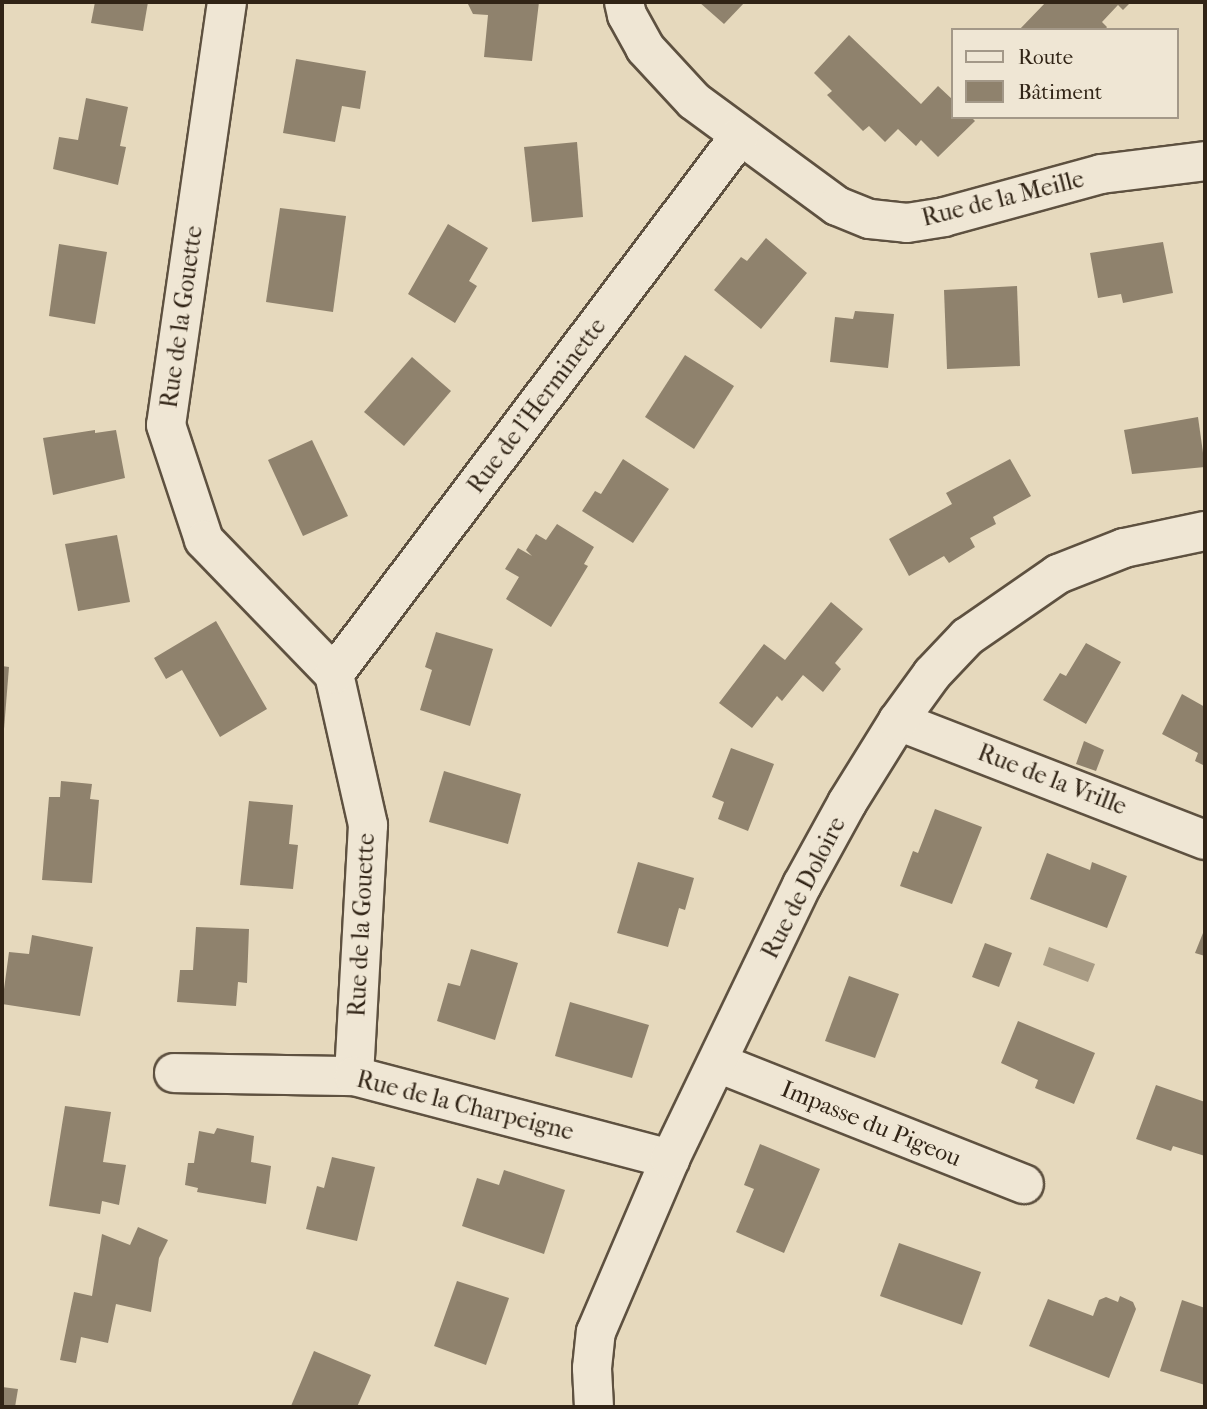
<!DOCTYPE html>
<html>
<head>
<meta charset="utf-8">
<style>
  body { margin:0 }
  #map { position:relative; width:1207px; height:1409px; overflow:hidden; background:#e6d9bd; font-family:"IM FELL French Canon",serif }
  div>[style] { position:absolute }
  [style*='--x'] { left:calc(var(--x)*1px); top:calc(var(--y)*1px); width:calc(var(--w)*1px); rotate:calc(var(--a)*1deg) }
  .water>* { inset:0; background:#a89b84 }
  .building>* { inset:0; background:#8f826d }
  .roads { filter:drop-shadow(2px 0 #5e5140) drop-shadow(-2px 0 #5e5140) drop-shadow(0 2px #5e5140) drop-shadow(0 -2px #5e5140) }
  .minor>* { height:38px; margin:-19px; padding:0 19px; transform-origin:19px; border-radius:19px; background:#efe6d4 }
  span { translate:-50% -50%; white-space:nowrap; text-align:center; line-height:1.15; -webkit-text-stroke:6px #efe6d4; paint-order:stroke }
  .street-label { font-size:24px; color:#312416 }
  .frame { position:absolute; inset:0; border:4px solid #312416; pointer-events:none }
  .legend { position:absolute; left:951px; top:28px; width:228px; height:91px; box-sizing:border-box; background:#efe6d4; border:2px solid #a39888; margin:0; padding:9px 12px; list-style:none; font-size:21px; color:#312416 }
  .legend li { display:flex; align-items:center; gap:14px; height:35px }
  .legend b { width:35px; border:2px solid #a39888 }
</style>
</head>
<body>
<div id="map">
  <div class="water">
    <div style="clip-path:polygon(1049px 947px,1095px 964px,1088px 982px,1043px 965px)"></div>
  </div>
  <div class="building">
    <div style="clip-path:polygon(95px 2px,148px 2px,143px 31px,91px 23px)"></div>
    <div style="clip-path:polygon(467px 2px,539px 2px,532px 61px,484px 57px,488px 15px,473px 14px)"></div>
    <div style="clip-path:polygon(699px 2px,745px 2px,724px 24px)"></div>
    <div style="clip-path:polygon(1046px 2px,1131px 2px,1123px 10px,1118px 5px,1102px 22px,1107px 27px,1105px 30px,1019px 30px)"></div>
    <div style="clip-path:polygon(849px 35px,921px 104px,938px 86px,953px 100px,953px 117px,971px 117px,975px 121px,938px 157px,921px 140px,916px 146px,898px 129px,885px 142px,869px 126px,863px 131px,827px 95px,832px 91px,814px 73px)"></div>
    <div style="clip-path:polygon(296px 59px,366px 71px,360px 109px,342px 106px,335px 142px,283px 133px)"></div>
    <div style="clip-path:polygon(86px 98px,128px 107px,120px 146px,126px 147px,118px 185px,53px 169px,59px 137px,78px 140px)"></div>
    <div style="clip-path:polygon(577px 142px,583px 217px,532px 222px,524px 147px)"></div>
    <div style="clip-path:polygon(280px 208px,346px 216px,333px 312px,266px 302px)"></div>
    <div style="clip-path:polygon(448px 224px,488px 248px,469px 281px,477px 286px,455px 323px,408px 294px)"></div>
    <div style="clip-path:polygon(766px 238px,807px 273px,761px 329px,714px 290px,741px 257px,747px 261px)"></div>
    <div style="clip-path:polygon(1163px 242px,1173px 293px,1123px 303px,1121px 294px,1098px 298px,1090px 253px)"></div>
    <div style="clip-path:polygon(59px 244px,107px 252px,95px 324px,49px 316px)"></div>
    <div style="clip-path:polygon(1017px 286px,1020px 366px,947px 369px,944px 290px)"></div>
    <div style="clip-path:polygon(855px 311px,894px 314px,888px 368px,830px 362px,835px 317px,853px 319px)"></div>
    <div style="clip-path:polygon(685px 355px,734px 386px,694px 449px,645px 417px)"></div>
    <div style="clip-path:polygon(412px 357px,451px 391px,404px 446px,364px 412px)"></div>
    <div style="clip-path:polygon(1198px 417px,1205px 467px,1132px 474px,1124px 430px)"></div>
    <div style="clip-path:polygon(95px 430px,95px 433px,116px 430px,125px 478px,53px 495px,43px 438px)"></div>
    <div style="clip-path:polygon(312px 440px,348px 516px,303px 536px,268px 460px)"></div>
    <div style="clip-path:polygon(623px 459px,669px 489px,633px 543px,582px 511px,595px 491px,601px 494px)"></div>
    <div style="clip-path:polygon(1010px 459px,1031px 496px,993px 517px,996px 524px,970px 538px,975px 547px,949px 563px,944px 556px,909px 576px,889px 539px,952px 504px,946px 493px)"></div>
    <div style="clip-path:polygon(557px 524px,594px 547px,584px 564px,588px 566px,551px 627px,506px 599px,519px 577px,505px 569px,518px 548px,532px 556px,526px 550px,536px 534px,546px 540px)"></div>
    <div style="clip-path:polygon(117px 535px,130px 602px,78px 611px,65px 544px)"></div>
    <div style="clip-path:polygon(831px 602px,863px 629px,835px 663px,841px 669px,823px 692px,803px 675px,782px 701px,777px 696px,752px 728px,719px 703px,764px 644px,785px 660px)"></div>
    <div style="clip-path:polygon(216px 621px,267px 709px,220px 737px,182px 670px,166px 679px,154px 658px)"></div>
    <div style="clip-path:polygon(436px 632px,493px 649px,470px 726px,420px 710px,432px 670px,425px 667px)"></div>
    <div style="clip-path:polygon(1086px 643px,1121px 662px,1086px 724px,1043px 700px,1060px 673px,1066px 676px)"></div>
    <div style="clip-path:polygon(2px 666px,9px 667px,4px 729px,2px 729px)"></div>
    <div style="clip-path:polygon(1182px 694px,1205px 707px,1205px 766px,1195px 761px,1198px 753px,1162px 734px)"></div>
    <div style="clip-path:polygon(1084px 741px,1104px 750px,1096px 771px,1076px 764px)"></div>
    <div style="clip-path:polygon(731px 748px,774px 764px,748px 831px,718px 819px,724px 802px,712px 797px)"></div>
    <div style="clip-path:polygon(444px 771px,521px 794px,508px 844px,429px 822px)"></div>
    <div style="clip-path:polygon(61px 781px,92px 784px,90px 799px,99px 800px,92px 883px,42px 880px,49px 797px,60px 797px)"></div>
    <div style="clip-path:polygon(249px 801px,293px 805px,289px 844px,298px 845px,293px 889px,240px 885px)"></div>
    <div style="clip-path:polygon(935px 809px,982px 827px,952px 904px,900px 886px,913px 851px,918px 853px)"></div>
    <div style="clip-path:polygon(1047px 853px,1090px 870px,1092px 862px,1127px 876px,1107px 928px,1030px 899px)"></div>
    <div style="clip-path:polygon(638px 862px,694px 878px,685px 910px,679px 908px,668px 947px,617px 933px)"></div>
    <div style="clip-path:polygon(196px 927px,249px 929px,247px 983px,238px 982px,236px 1006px,177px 1002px,180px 970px,193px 970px)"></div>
    <div style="clip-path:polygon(1205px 928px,1205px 956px,1195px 953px)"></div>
    <div style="clip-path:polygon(32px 935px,93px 947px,80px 1016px,2px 1004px,9px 952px,29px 954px)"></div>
    <div style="clip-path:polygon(985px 943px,1012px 953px,999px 987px,972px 977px)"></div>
    <div style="clip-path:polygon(471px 949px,518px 963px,495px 1040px,437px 1021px,448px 983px,460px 986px)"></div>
    <div style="clip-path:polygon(849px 976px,899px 994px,875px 1058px,825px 1041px)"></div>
    <div style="clip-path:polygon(570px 1002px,649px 1025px,632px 1078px,555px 1056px)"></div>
    <div style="clip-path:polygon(1018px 1021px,1095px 1053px,1074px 1104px,1035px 1088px,1038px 1080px,1001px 1063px)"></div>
    <div style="clip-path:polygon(1156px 1085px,1205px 1102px,1205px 1156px,1173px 1146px,1171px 1151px,1136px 1139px)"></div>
    <div style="clip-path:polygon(65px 1106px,111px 1112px,103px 1162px,126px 1165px,119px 1205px,102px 1201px,100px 1214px,49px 1206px)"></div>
    <div style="clip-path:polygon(217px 1128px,254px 1136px,251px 1162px,271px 1166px,266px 1204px,197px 1192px,198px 1188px,185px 1185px,188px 1163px,194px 1163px,199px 1131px,214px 1134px)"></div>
    <div style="clip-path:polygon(760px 1144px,820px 1169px,784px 1253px,736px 1232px,754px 1189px,744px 1185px)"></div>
    <div style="clip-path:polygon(332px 1157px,375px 1167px,357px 1241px,306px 1229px,317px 1186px,324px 1188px)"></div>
    <div style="clip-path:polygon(504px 1170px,565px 1190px,544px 1254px,462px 1226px,477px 1178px,499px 1185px)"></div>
    <div style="clip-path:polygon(138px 1227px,168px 1240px,159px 1258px,151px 1312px,116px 1304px,108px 1343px,81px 1337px,76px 1363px,60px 1360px,74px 1292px,92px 1296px,102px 1234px,130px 1245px)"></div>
    <div style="clip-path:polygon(899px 1243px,981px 1272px,962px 1325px,880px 1296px)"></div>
    <div style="clip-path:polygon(457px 1281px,509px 1298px,486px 1365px,434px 1346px)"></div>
    <div style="clip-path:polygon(1120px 1296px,1133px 1302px,1136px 1309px,1109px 1378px,1029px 1346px,1048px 1299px,1093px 1316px,1099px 1300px,1106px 1297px,1118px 1302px)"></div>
    <div style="clip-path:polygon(1182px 1300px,1205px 1308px,1205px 1385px,1160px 1371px)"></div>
    <div style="clip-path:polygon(314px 1351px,371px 1375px,357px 1407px,291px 1406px)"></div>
    <div style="clip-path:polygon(2px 1387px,18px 1389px,15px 1407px,2px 1407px)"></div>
  </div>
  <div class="roads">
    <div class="minor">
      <div style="--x:227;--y:2;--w:427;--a:98.2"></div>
      <div style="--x:166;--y:425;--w:121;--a:71.7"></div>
      <div style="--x:204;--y:540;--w:187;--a:45.9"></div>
      <div style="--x:334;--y:674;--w:155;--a:77.3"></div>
      <div style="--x:368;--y:825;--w:251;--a:93.2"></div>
      <div style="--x:624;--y:2;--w:13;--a:77"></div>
      <div style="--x:627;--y:15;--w:38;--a:61"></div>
      <div style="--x:645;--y:48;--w:72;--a:47.2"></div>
      <div style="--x:694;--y:101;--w:177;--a:36.3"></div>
      <div style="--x:837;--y:206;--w:35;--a:22"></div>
      <div style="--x:870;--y:219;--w:37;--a:6"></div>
      <div style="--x:907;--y:223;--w:37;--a:-9"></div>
      <div style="--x:944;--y:217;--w:163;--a:-15.3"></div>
      <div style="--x:1101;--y:174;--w:105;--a:-7.1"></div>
      <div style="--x:334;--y:674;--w:673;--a:-52.98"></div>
      <div style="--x:898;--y:721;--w:329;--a:21.2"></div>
      <div style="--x:718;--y:1063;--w:329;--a:21.6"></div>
      <div style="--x:174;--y:1073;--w:180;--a:1"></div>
      <div style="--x:354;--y:1076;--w:327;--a:14.7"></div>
      <div style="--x:594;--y:1407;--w:39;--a:-93"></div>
      <div style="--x:592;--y:1368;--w:36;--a:-84"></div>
      <div style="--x:596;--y:1332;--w:188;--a:-66.8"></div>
      <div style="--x:670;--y:1159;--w:304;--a:-64.3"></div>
      <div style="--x:802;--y:885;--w:94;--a:-61.2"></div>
      <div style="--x:847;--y:803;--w:97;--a:-58.1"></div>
      <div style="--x:898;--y:721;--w:58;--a:-54.1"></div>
      <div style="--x:932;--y:674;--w:51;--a:-46.6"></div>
      <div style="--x:967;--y:637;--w:111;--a:-34.7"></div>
      <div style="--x:1058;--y:574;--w:71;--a:-21.5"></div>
      <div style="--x:1124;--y:548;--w:83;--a:-11.9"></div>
    </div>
  </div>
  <div class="street-label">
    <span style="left:1003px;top:199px;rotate:-14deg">Rue de la Meille</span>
    <span style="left:182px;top:317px;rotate:-82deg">Rue de la Gouette</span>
    <span style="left:537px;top:406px;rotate:-53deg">Rue de l'Herminette</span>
    <span style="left:1052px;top:780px;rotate:21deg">Rue de la Vrille</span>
    <span style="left:804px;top:888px;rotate:-63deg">Rue de Doloire</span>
    <span style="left:362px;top:925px;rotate:-87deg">Rue de la Gouette</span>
    <span style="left:465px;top:1106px;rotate:14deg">Rue de la Charpeigne</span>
    <span style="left:871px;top:1124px;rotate:22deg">Impasse du Pigeou</span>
  </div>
  <div class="frame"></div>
  <ul class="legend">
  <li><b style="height:9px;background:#efe6d4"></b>Route</li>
  <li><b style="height:19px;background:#8f826d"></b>Bâtiment</li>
  </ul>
</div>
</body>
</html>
